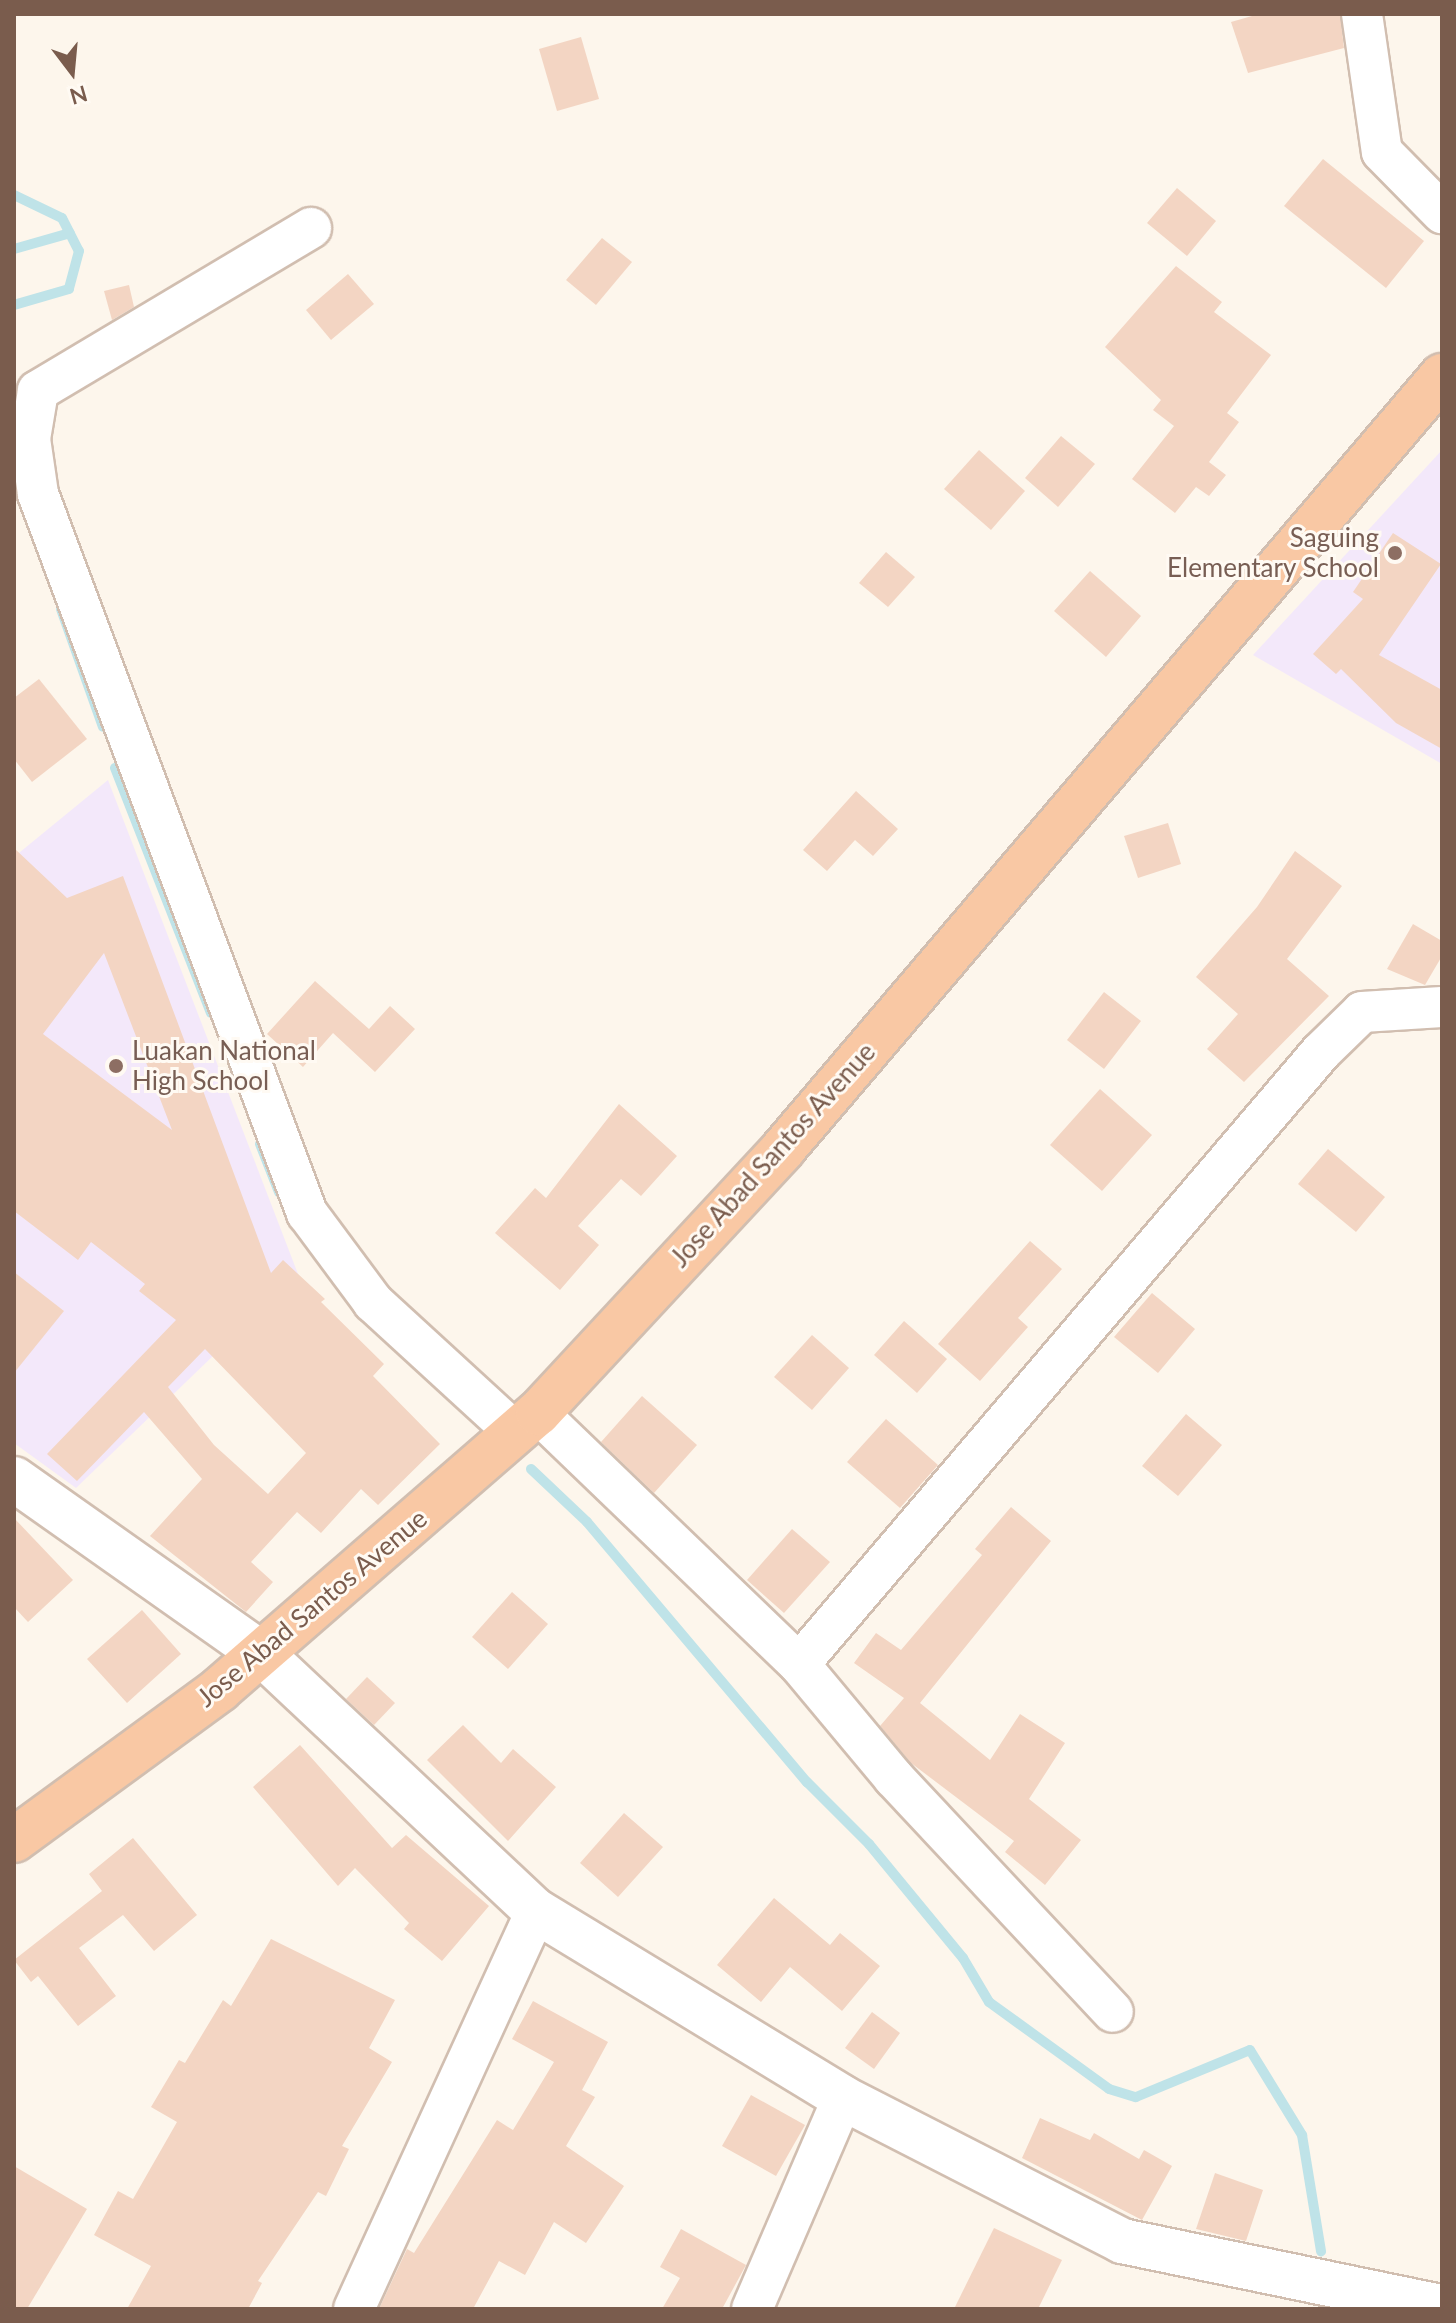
<!DOCTYPE html>
<html>
<head>
<meta charset="utf-8">
<style>
  body { margin:0 }
  #map { position:relative; width:1456px; height:2323px; overflow:hidden; background:#fdf6ec; font-family:Lato,sans-serif }
  div>[style] { position:absolute }
  [style*='--x'] { left:calc(var(--x)*1px); top:calc(var(--y)*1px); width:calc(var(--w)*1px); rotate:calc(var(--a)*1deg) }
  .education>* { inset:0; background:#f3e8fa }
  .stream>* { height:10px; margin:-5px; padding:0 5px; transform-origin:5px; border-radius:5px; background:#bfe3e8 }
  .building>* { inset:0; background:#f3d5c3 }
  .roads { filter:drop-shadow(2px 0 #d1beb0) drop-shadow(-2px 0 #d1beb0) drop-shadow(0 2px #d1beb0) drop-shadow(0 -2px #d1beb0) }
  .minor>* { height:40px; margin:-20px; padding:0 20px; transform-origin:20px; border-radius:20px; background:#fff }
  .tertiary>* { height:44px; margin:-22px; padding:0 22px; transform-origin:22px; border-radius:22px; background:#fff }
  .trunk>* { height:44px; margin:-22px; padding:0 22px; transform-origin:22px; border-radius:22px; background:#f9c8a4 }
  .dots>* { width:22px; height:22px; translate:-50% -50%; box-sizing:border-box; border:4px solid #fffaf3; border-radius:50% }
  span { translate:-50% -50%; white-space:nowrap; text-align:center; line-height:1.15; -webkit-text-stroke:6px #fffaf3; paint-order:stroke }
  .education-label { font-size:26px; color:#785e54 }
  .right { translate:-100% -50%; text-align:right }
  .left { translate:0 -50%; text-align:left }
  .street-label { font-size:26px; color:#7a5c4d }
  .frame { position:absolute; inset:0; border:16px solid #7a5c4d; pointer-events:none }
  .north { position:absolute; left:32px; top:32px; width:80px; height:80px; -webkit-text-stroke:6px #fffaf3; paint-order:stroke; rotate:164deg; font-size:22px; font-weight:700; line-height:32px; text-align:center; color:#7a5c4d }
  .north::after { content:''; display:block; margin:auto; width:28px; height:36px; background:#7a5c4d; clip-path:polygon(50% 0,100% 100%,50% 72%,0 100%) }
</style>
</head>
<body>
<div id="map">
  <div class="education">
    <div style="clip-path:polygon(1442px 450px,1442px 764px,1253px 655px)"></div>
    <div style="clip-path:polygon(108px 780px,298px 1274px,76px 1488px,14px 1443px,14px 857px)"></div>
  </div>
  <div class="stream">
    <div style="--x:14;--y:195;--w:53;--a:25.6"></div>
    <div style="--x:62;--y:218;--w:37;--a:63"></div>
    <div style="--x:79;--y:251;--w:39;--a:105"></div>
    <div style="--x:69;--y:289;--w:57;--a:163.8"></div>
    <div style="--x:14;--y:249;--w:58;--a:-15.9"></div>
    <div style="--x:61;--y:609;--w:125;--a:70.4"></div>
    <div style="--x:115;--y:768;--w:263;--a:68.6"></div>
    <div style="--x:260;--y:1144;--w:52;--a:68.4"></div>
    <div style="--x:531;--y:1469;--w:77;--a:43.4"></div>
    <div style="--x:587;--y:1522;--w:341;--a:49.8"></div>
    <div style="--x:807;--y:1782;--w:88;--a:45"></div>
    <div style="--x:869;--y:1844;--w:148;--a:50.5"></div>
    <div style="--x:963;--y:1958;--w:51;--a:59.4"></div>
    <div style="--x:989;--y:2002;--w:148;--a:35.9"></div>
    <div style="--x:1109;--y:2089;--w:28;--a:17"></div>
    <div style="--x:1136;--y:2097;--w:123;--a:-22.4"></div>
    <div style="--x:1250;--y:2050;--w:100;--a:58.5"></div>
    <div style="--x:1302;--y:2135;--w:118;--a:80.7"></div>
  </div>
  <div class="building">
    <div style="clip-path:polygon(1259px 14px,1340px 14px,1344px 48px,1248px 73px,1231px 22px)"></div>
    <div style="clip-path:polygon(581px 37px,599px 99px,557px 111px,539px 49px)"></div>
    <div style="clip-path:polygon(1323px 159px,1424px 241px,1386px 288px,1284px 206px)"></div>
    <div style="clip-path:polygon(1177px 188px,1216px 221px,1187px 256px,1147px 223px)"></div>
    <div style="clip-path:polygon(602px 238px,632px 262px,596px 305px,566px 280px)"></div>
    <div style="clip-path:polygon(1176px 266px,1222px 302px,1214px 312px,1271px 355px,1227px 413px,1239px 422px,1209px 462px,1226px 475px,1209px 496px,1196px 487px,1175px 513px,1132px 479px,1174px 426px,1153px 410px,1161px 400px,1105px 347px)"></div>
    <div style="clip-path:polygon(348px 274px,374px 304px,331px 340px,306px 310px)"></div>
    <div style="clip-path:polygon(129px 285px,134px 307px,112px 320px,104px 291px)"></div>
    <div style="clip-path:polygon(1061px 436px,1095px 464px,1058px 507px,1025px 478px)"></div>
    <div style="clip-path:polygon(979px 450px,1025px 491px,991px 530px,944px 489px)"></div>
    <div style="clip-path:polygon(1393px 533px,1441px 564px,1379px 655px,1442px 690px,1442px 749px,1396px 723px,1341px 669px,1336px 674px,1313px 654px,1363px 599px,1353px 592px)"></div>
    <div style="clip-path:polygon(886px 552px,915px 577px,888px 607px,859px 583px)"></div>
    <div style="clip-path:polygon(1090px 571px,1141px 616px,1106px 657px,1054px 611px)"></div>
    <div style="clip-path:polygon(39px 679px,87px 739px,32px 782px,14px 759px,14px 698px)"></div>
    <div style="clip-path:polygon(856px 791px,898px 829px,873px 856px,855px 840px,827px 871px,803px 850px)"></div>
    <div style="clip-path:polygon(1168px 823px,1181px 864px,1138px 878px,1124px 836px)"></div>
    <div style="clip-path:polygon(evenodd,14px 848px,67px 898px,123px 876px,271px 1273px,283px 1260px,325px 1299px,321px 1302px,384px 1364px,373px 1376px,440px 1444px,378px 1505px,361px 1489px,321px 1533px,297px 1512px,251px 1562px,273px 1582px,246px 1612px,150px 1536px,202px 1479px,144px 1412px,77px 1481px,47px 1454px,176px 1320px,139px 1291px,145px 1284px,91px 1242px,78px 1260px,14px 1211px,14px 848px,104px 953px,172px 1130px,43px 1034px,104px 953px,14px 848px,205px 1349px,306px 1453px,268px 1494px,214px 1445px,168px 1387px,205px 1349px)"></div>
    <div style="clip-path:polygon(1295px 851px,1342px 886px,1287px 959px,1329px 996px,1244px 1082px,1207px 1049px,1238px 1014px,1196px 977px,1257px 907px)"></div>
    <div style="clip-path:polygon(1413px 924px,1442px 941px,1442px 956px,1425px 985px,1387px 969px)"></div>
    <div style="clip-path:polygon(315px 981px,369px 1029px,390px 1006px,415px 1029px,375px 1072px,333px 1033px,303px 1067px,267px 1034px)"></div>
    <div style="clip-path:polygon(1104px 992px,1141px 1021px,1104px 1069px,1067px 1040px)"></div>
    <div style="clip-path:polygon(1100px 1089px,1152px 1135px,1102px 1191px,1050px 1145px)"></div>
    <div style="clip-path:polygon(619px 1104px,677px 1156px,641px 1196px,621px 1179px,578px 1226px,599px 1245px,560px 1290px,495px 1233px,535px 1188px,546px 1198px)"></div>
    <div style="clip-path:polygon(1328px 1149px,1385px 1197px,1356px 1232px,1298px 1184px)"></div>
    <div style="clip-path:polygon(1030px 1241px,1062px 1269px,1018px 1318px,1028px 1327px,980px 1381px,938px 1344px)"></div>
    <div style="clip-path:polygon(14px 1272px,64px 1311px,14px 1373px)"></div>
    <div style="clip-path:polygon(1152px 1293px,1195px 1329px,1158px 1373px,1114px 1337px)"></div>
    <div style="clip-path:polygon(904px 1321px,947px 1359px,917px 1393px,874px 1355px)"></div>
    <div style="clip-path:polygon(812px 1335px,849px 1368px,812px 1410px,774px 1377px)"></div>
    <div style="clip-path:polygon(642px 1396px,697px 1445px,654px 1493px,601px 1442px)"></div>
    <div style="clip-path:polygon(1186px 1414px,1222px 1445px,1178px 1496px,1142px 1466px)"></div>
    <div style="clip-path:polygon(886px 1419px,938px 1465px,900px 1508px,847px 1462px)"></div>
    <div style="clip-path:polygon(1011px 1507px,1051px 1541px,920px 1703px,990px 1760px,1020px 1714px,1065px 1743px,1029px 1799px,1081px 1840px,1045px 1885px,1005px 1852px,1014px 1841px,911px 1763px,880px 1726px,904px 1698px,854px 1663px,876px 1633px,901px 1650px,982px 1555px,975px 1549px)"></div>
    <div style="clip-path:polygon(14px 1518px,73px 1580px,28px 1622px,14px 1607px)"></div>
    <div style="clip-path:polygon(792px 1529px,830px 1562px,784px 1613px,747px 1580px)"></div>
    <div style="clip-path:polygon(512px 1592px,548px 1624px,508px 1669px,472px 1637px)"></div>
    <div style="clip-path:polygon(142px 1610px,181px 1654px,127px 1703px,87px 1659px)"></div>
    <div style="clip-path:polygon(367px 1677px,395px 1703px,374px 1725px,346px 1699px)"></div>
    <div style="clip-path:polygon(463px 1725px,501px 1763px,513px 1749px,556px 1787px,508px 1841px,427px 1760px)"></div>
    <div style="clip-path:polygon(300px 1745px,392px 1848px,406px 1835px,489px 1906px,442px 1961px,404px 1929px,409px 1923px,355px 1868px,338px 1886px,253px 1787px)"></div>
    <div style="clip-path:polygon(624px 1813px,663px 1847px,618px 1897px,580px 1863px)"></div>
    <div style="clip-path:polygon(133px 1838px,197px 1915px,154px 1951px,123px 1915px,79px 1948px,116px 1996px,78px 2026px,38px 1976px,31px 1982px,14px 1960px,102px 1891px,89px 1874px)"></div>
    <div style="clip-path:polygon(774px 1898px,830px 1945px,840px 1933px,880px 1966px,842px 2011px,790px 1967px,761px 2002px,717px 1965px)"></div>
    <div style="clip-path:polygon(271px 1939px,395px 2000px,369px 2048px,392px 2062px,342px 2146px,349px 2149px,326px 2196px,318px 2192px,258px 2281px,262px 2283px,248px 2309px,127px 2309px,151px 2266px,94px 2235px,118px 2191px,133px 2199px,177px 2122px,151px 2107px,179px 2060px,185px 2063px,223px 2000px,231px 2006px)"></div>
    <div style="clip-path:polygon(533px 2001px,608px 2042px,582px 2090px,595px 2097px,566px 2146px,624px 2186px,586px 2243px,554px 2222px,525px 2275px,499px 2261px,473px 2309px,379px 2309px,407px 2249px,414px 2253px,497px 2120px,513px 2130px,554px 2062px,512px 2039px)"></div>
    <div style="clip-path:polygon(872px 2012px,900px 2033px,874px 2069px,845px 2048px)"></div>
    <div style="clip-path:polygon(751px 2095px,805px 2125px,776px 2176px,722px 2146px)"></div>
    <div style="clip-path:polygon(1040px 2118px,1090px 2140px,1094px 2133px,1139px 2159px,1144px 2150px,1172px 2166px,1142px 2220px,1022px 2158px)"></div>
    <div style="clip-path:polygon(14px 2166px,87px 2209px,27px 2309px,14px 2309px)"></div>
    <div style="clip-path:polygon(1215px 2173px,1263px 2190px,1246px 2241px,1196px 2229px)"></div>
    <div style="clip-path:polygon(994px 2228px,1062px 2260px,1038px 2309px,954px 2309px)"></div>
    <div style="clip-path:polygon(681px 2229px,746px 2265px,722px 2309px,662px 2309px,680px 2278px,660px 2267px)"></div>
  </div>
  <div class="roads">
    <div class="minor">
      <div style="--x:1362;--y:14;--w:139;--a:81.8"></div>
      <div style="--x:1382;--y:152;--w:86;--a:45.5"></div>
      <div style="--x:311;--y:228;--w:318;--a:149.2"></div>
      <div style="--x:38;--y:391;--w:49;--a:99.5"></div>
      <div style="--x:30;--y:439;--w:56;--a:81.7"></div>
      <div style="--x:38;--y:494;--w:768;--a:69.49"></div>
      <div style="--x:307;--y:1213;--w:111;--a:53.4"></div>
      <div style="--x:373;--y:1302;--w:193;--a:42.5"></div>
      <div style="--x:538;--y:1413;--w:362;--a:43.9"></div>
      <div style="--x:799;--y:1664;--w:804;--a:-49.54"></div>
      <div style="--x:1321;--y:1052;--w:57;--a:-44.3"></div>
      <div style="--x:1362;--y:1012;--w:80;--a:-3.6"></div>
      <div style="--x:799;--y:1664;--w:148;--a:50.2"></div>
      <div style="--x:894;--y:1778;--w:320;--a:46.9"></div>
      <div style="--x:354;--y:2309;--w:438;--a:-65.4"></div>
      <div style="--x:752;--y:2309;--w:230;--a:-66.7"></div>
    </div>
    <div class="tertiary">
      <div style="--x:14;--y:1479;--w:304;--a:35.2"></div>
      <div style="--x:262;--y:1654;--w:376;--a:43.2"></div>
      <div style="--x:536;--y:1911;--w:359;--a:31.3"></div>
      <div style="--x:843;--y:2098;--w:314;--a:27.1"></div>
      <div style="--x:1122;--y:2241;--w:327;--a:11.7"></div>
    </div>
    <div class="trunk">
      <div style="--x:14;--y:1840;--w:255;--a:-36.2"></div>
      <div style="--x:220;--y:1689;--w:421;--a:-41"></div>
      <div style="--x:538;--y:1413;--w:360;--a:-47.1"></div>
      <div style="--x:783;--y:1149;--w:1016;--a:-49.55"></div>
    </div>
  </div>
  <div class="dots">
    <div style="left:1395px;top:553px;background:#8d6e63"></div>
    <div style="left:116px;top:1066px;background:#8d6e63"></div>
  </div>
  <div class="education-label">
    <span class="right" style="left:1379px;top:553px">Saguing<br>Elementary School</span>
    <span class="left" style="left:132px;top:1066px">Luakan National<br>High School</span>
  </div>
  <div class="street-label">
    <span style="left:773px;top:1155px;rotate:-48deg">Jose Abad Santos Avenue</span>
    <span style="left:312px;top:1608px;rotate:-40deg">Jose Abad Santos Avenue</span>
  </div>
  <div class="frame"></div>
  <div class="north">N</div>
</div>
</body>
</html>
